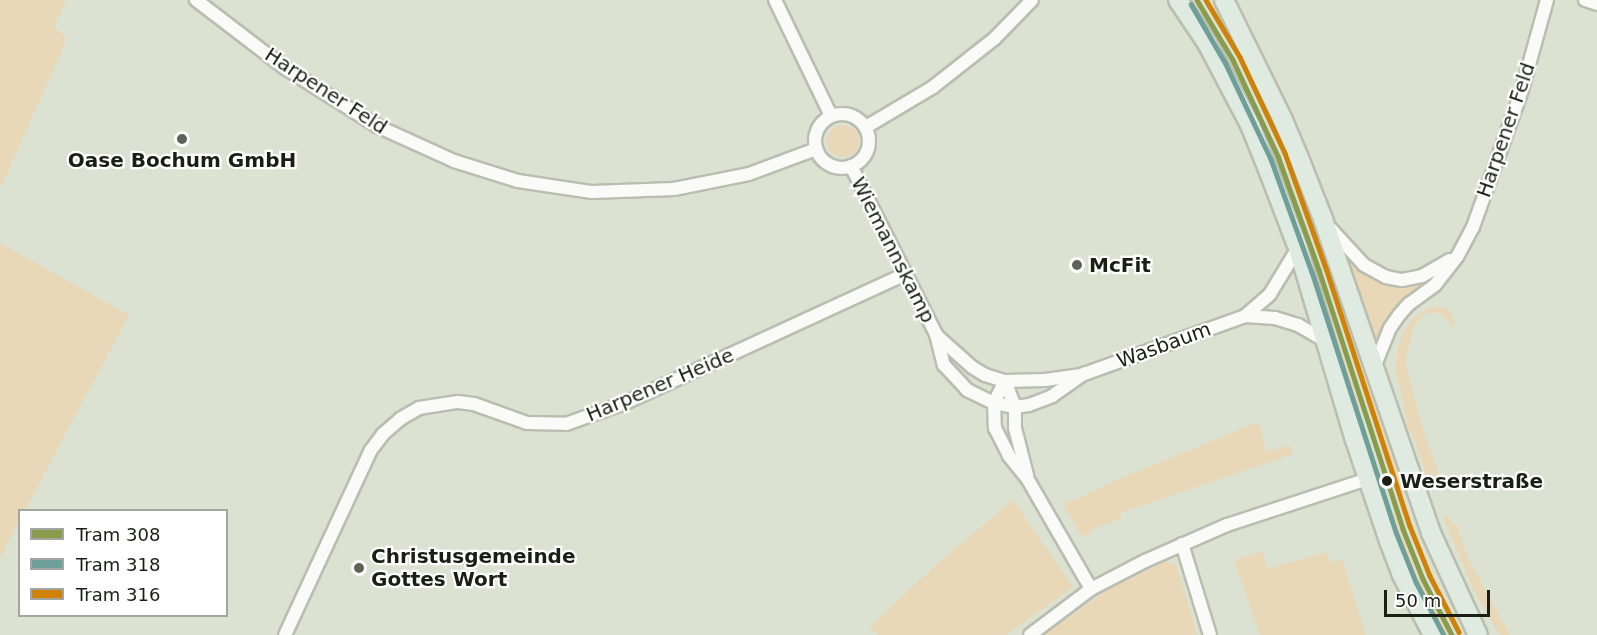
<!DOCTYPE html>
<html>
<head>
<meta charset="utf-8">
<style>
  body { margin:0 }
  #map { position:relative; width:1597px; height:635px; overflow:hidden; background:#dce2d1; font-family:"DejaVu Sans",sans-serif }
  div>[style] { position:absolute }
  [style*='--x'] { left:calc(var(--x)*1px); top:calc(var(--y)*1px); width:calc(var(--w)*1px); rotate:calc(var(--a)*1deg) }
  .green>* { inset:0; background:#e9d8b7 }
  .round { border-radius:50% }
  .roads { filter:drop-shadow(2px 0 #b9beb1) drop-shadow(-2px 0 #b9beb1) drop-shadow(0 2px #b9beb1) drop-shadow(0 -2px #b9beb1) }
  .street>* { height:12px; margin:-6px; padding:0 6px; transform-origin:6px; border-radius:6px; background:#fafbf8 }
  .street>.ring { margin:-6px; padding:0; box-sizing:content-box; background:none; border:12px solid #fafbf8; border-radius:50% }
  .primary>* { height:18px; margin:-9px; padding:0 9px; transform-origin:9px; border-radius:9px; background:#dfeae1 }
  .tram-1>* { height:4.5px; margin:-2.25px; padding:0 2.25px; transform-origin:2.25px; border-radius:2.25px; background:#899c4d }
  .tram-2>* { height:4.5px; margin:-2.25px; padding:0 2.25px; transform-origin:2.25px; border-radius:2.25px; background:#6ea099 }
  .tram-3>* { height:4.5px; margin:-2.25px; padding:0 2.25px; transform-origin:2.25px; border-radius:2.25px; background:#ce8308 }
  .dots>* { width:16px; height:16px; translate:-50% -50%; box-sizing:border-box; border:3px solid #fff; border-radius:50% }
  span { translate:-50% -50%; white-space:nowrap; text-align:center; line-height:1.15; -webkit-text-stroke:4.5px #fff; paint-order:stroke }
  .street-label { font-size:20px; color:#1a1e13 }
  .poi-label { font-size:20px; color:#1a1e13; font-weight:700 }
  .left { translate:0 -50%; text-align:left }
  .stop-label { font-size:20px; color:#1a1e13; font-weight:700 }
  .legend { position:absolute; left:18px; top:509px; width:210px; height:108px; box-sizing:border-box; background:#fff; border:2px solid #a3a5a1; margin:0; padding:8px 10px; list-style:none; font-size:18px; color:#1a1e13 }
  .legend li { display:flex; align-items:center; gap:12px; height:30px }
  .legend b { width:30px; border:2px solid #a3a5a1 }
  .scale { position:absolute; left:1384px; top:590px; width:106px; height:27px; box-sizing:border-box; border:3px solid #1a1e13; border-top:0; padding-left:8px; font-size:18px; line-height:21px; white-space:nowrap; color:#1a1e13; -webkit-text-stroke:4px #fff; paint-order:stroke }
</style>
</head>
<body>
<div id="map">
  <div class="green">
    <div style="clip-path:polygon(0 0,67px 0,54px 26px,67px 39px,0 189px)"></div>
    <div style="clip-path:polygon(1190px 0,1194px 0,1228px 57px,1272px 149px,1308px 245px,1361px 409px,1356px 411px,1318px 278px,1271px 150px,1226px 57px)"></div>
    <div style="clip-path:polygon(1208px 0,1214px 0,1234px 37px,1272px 115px,1304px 193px,1407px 493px,1401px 494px,1302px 193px,1270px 117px,1231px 39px)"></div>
    <div class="round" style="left:827px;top:125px;width:32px;height:32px"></div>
    <div style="clip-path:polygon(0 243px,129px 315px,25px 510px,20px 510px,19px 521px,0 558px)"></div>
    <div style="clip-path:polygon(1350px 259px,1378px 281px,1401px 286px,1426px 283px,1395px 308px,1378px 341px,1373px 339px,1348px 262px)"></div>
    <div style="clip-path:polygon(1432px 306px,1447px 309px,1451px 314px,1454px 321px,1452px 332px,1450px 323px,1443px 316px,1435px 312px,1424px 314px,1414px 327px,1405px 361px,1421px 424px,1443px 485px,1428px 491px,1426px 483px,1428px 481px,1411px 431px,1408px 432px,1405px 424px,1407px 422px,1396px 370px,1397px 348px,1403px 332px,1413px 318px)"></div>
    <div style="clip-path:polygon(1258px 422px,1267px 452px,1290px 445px,1293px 454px,1120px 513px,1121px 519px,1090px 530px,1091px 533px,1082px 537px,1063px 505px,1119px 479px)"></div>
    <div style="clip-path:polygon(1013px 500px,1073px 587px,1006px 635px,879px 635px,869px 627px,938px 563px)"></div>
    <div style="clip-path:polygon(1394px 511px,1415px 567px,1449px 635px,1444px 635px,1435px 620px,1409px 568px,1389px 513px)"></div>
    <div style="clip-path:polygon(1448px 514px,1452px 524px,1456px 523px,1469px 560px,1510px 635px,1500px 635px,1473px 589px,1443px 516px)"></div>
    <div style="clip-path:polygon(1262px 551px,1267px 569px,1326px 552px,1330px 563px,1342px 559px,1366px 635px,1260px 635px,1234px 560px)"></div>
    <div style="clip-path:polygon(1166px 561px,1176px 565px,1197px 635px,1044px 635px,1107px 590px)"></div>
  </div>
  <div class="roads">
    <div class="street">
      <div style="--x:196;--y:0;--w:112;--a:37.4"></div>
      <div style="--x:285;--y:68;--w:109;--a:32.2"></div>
      <div style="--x:377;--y:126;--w:85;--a:24.4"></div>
      <div style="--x:454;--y:161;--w:67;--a:17.4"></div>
      <div style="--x:518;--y:181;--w:75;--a:8.5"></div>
      <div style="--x:592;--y:192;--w:82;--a:-2.1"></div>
      <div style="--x:674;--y:189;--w:76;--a:-11.3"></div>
      <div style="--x:749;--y:174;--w:72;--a:-20.5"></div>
      <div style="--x:775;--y:0;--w:129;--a:64.2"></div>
      <div style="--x:1585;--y:0;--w:13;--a:18"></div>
      <div class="ring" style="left:815px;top:114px;width:42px;height:42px"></div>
      <div style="--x:866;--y:127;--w:78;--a:-30.8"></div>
      <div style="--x:933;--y:87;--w:78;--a:-38.2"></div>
      <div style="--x:994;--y:39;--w:54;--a:-45.7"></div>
      <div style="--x:851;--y:166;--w:188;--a:63.2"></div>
      <div style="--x:936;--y:334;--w:32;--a:76"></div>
      <div style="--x:944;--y:365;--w:34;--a:47"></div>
      <div style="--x:967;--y:390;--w:30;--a:26"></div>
      <div style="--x:994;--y:403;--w:21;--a:11"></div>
      <div style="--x:1015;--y:407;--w:14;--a:-8"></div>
      <div style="--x:1029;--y:405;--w:25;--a:-21"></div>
      <div style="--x:1052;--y:396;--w:39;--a:-35"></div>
      <div style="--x:1084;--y:374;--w:171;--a:-19.8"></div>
      <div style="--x:1245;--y:316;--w:30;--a:4"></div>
      <div style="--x:1275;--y:318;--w:24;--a:17"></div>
      <div style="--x:1298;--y:325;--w:32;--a:30"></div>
      <div style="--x:1330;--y:228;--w:50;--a:47.4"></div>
      <div style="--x:1364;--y:265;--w:25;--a:29"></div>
      <div style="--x:1386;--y:277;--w:16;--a:11"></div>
      <div style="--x:1402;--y:280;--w:20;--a:-11"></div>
      <div style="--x:1422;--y:276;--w:32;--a:-30"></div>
      <div style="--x:1245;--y:316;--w:33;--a:-41"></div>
      <div style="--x:1270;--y:294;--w:54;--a:-58.7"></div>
      <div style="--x:936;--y:335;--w:48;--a:41.6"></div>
      <div style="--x:972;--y:367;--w:15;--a:32"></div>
      <div style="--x:985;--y:375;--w:21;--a:17"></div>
      <div style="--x:1005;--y:381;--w:40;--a:-1.4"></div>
      <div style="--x:1045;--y:380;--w:35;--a:-8"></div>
      <div style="--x:1373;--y:370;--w:45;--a:-68"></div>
      <div style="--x:1390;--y:328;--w:16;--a:-55"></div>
      <div style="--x:1399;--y:315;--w:15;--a:-48"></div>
      <div style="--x:1409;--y:304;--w:32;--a:-36"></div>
      <div style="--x:1435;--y:285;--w:36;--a:-52"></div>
      <div style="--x:1457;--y:257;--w:34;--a:-62"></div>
      <div style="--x:1473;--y:227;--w:145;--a:-70.3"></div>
      <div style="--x:1522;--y:90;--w:93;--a:-74.5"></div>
      <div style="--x:1005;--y:381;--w:25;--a:117"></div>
      <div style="--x:994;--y:403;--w:25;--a:88"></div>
      <div style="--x:995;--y:428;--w:31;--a:63"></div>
      <div style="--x:1009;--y:456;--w:28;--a:51"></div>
      <div style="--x:1027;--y:478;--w:128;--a:60"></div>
      <div style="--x:1005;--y:381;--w:28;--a:69"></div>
      <div style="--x:1015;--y:407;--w:21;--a:90"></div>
      <div style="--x:1015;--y:428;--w:49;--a:75.7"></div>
      <div style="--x:1182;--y:544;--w:95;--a:72.9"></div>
      <div style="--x:285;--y:635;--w:204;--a:-65.1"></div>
      <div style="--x:371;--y:450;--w:20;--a:-53"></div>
      <div style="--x:383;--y:434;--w:23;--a:-41"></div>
      <div style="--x:400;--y:419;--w:22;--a:-30"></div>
      <div style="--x:419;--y:408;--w:39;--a:-9"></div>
      <div style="--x:458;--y:402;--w:16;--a:7"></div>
      <div style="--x:474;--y:404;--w:56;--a:19.7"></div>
      <div style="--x:527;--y:423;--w:39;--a:1"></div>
      <div style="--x:566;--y:424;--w:63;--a:-19.6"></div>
      <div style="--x:625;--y:403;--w:308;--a:-24.7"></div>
      <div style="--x:1030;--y:635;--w:76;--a:-37"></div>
      <div style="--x:1091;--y:589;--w:61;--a:-27.4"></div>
      <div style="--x:1145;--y:561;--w:90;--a:-23.7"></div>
      <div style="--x:1227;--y:525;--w:148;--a:-18.1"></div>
    </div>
    <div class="primary">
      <div style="--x:1178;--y:0;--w:52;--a:56"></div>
      <div style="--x:1207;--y:43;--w:93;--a:62.3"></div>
      <div style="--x:1250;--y:125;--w:51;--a:68"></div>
      <div style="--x:1269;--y:172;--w:81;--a:69.1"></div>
      <div style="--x:1298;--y:248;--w:200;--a:73.5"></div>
      <div style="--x:1355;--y:440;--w:107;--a:71.4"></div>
      <div style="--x:1389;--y:541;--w:34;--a:69"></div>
      <div style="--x:1401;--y:573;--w:70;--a:62.7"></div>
      <div style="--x:1224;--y:0;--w:134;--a:63.8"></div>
      <div style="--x:1283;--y:120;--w:41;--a:67.2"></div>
      <div style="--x:1299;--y:158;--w:66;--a:68.5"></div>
      <div style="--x:1323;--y:219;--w:332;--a:71"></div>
      <div style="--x:1431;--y:533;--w:112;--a:65.3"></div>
    </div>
  </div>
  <div class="tram-1">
    <div style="--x:1197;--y:0;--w:70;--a:59"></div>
    <div style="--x:1233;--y:60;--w:106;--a:64.9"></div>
    <div style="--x:1278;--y:156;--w:121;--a:70.2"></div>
    <div style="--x:1319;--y:270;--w:272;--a:72"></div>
    <div style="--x:1403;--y:529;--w:54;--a:68.2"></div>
    <div style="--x:1423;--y:579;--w:63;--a:62.6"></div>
  </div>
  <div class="tram-2">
    <div style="--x:1191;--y:4;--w:69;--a:59.7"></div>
    <div style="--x:1226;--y:64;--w:105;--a:64.7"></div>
    <div style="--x:1271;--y:159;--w:120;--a:70.1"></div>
    <div style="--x:1312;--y:272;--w:273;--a:72.1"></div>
    <div style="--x:1396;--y:532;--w:54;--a:68.2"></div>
    <div style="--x:1416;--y:582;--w:60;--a:62.2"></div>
  </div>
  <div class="tram-3">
    <div style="--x:1206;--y:0;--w:66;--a:59.2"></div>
    <div style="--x:1240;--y:57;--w:106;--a:64.9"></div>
    <div style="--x:1285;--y:153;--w:122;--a:70.4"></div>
    <div style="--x:1326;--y:268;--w:271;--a:72"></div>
    <div style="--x:1410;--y:526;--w:54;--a:68.2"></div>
    <div style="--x:1430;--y:576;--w:63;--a:62.6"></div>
  </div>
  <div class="dots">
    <div style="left:182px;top:139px;background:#5e6356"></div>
    <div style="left:1077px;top:265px;background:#5e6356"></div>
    <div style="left:1387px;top:481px;background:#1a1e13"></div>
    <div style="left:359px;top:568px;background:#5e6356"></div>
  </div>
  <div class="street-label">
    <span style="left:326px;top:91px;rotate:33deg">Harpener Feld</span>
    <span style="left:1506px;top:130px;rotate:-71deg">Harpener Feld</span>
    <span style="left:893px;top:250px;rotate:63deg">Wiemannskamp</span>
    <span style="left:1164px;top:345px;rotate:-20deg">Wasbaum</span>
    <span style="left:660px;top:385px;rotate:-23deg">Harpener Heide</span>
  </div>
  <div class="poi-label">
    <span style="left:182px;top:160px">Oase Bochum GmbH</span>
    <span class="left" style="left:1089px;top:265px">McFit</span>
    <span class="left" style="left:371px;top:568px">Christusgemeinde<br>Gottes Wort</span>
  </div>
  <div class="stop-label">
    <span class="left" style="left:1400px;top:481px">Weserstraße</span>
  </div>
  <ul class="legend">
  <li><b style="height:8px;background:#899c4d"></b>Tram 308</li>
  <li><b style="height:8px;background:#6ea099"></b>Tram 318</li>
  <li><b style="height:8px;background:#ce8308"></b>Tram 316</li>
  </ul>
  <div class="scale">50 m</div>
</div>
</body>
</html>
